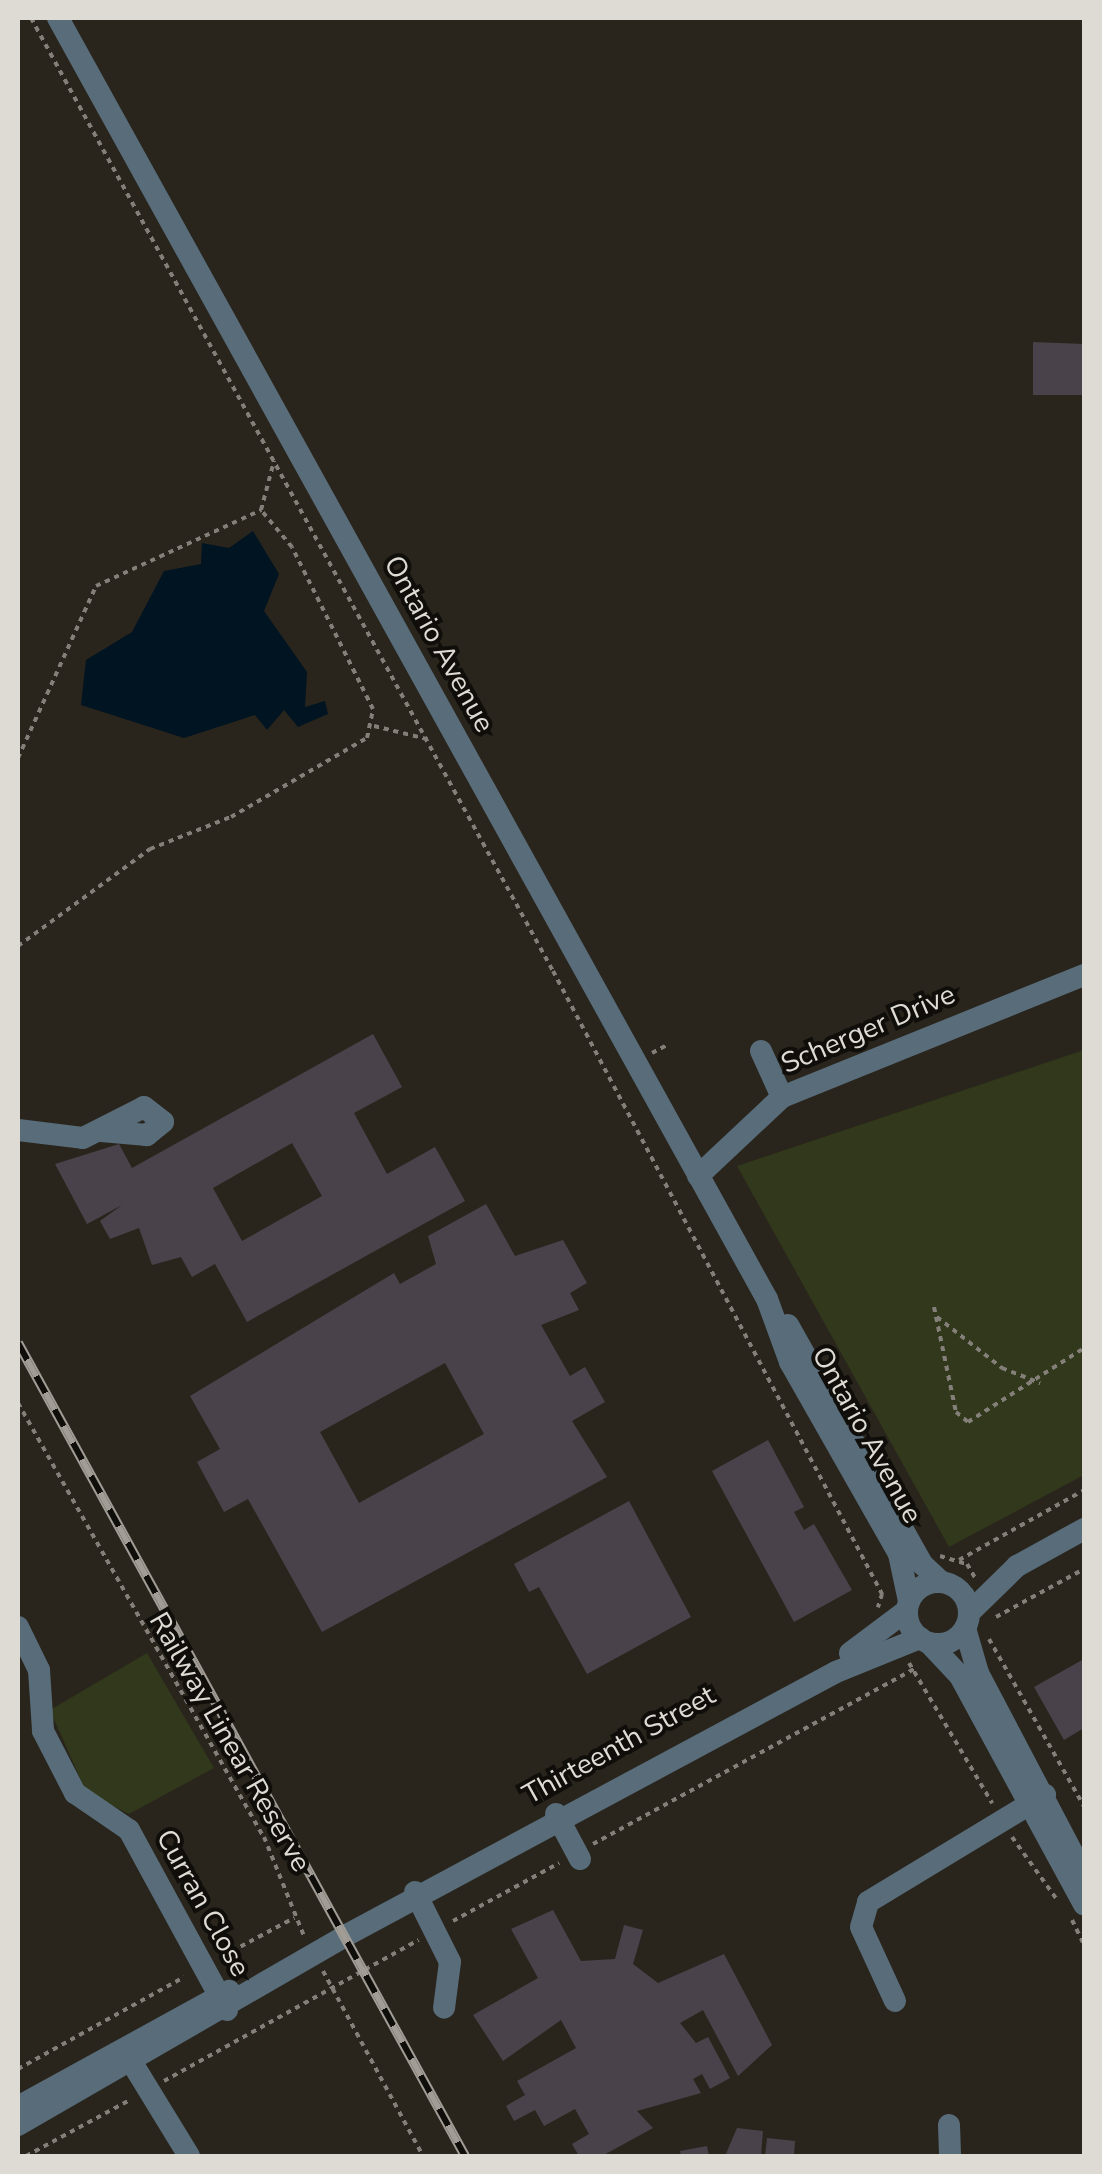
<!DOCTYPE html>
<html>
<head>
<meta charset="utf-8">
<style>
  body { margin:0 }
  #map { position:relative; width:1102px; height:2174px; overflow:hidden; background:#29251c; font-family:"Nunito Sans",sans-serif }
  div>[style] { position:absolute }
  [style*='--x'] { left:calc(var(--x)*1px); top:calc(var(--y)*1px); width:calc(var(--w)*1px); rotate:calc(var(--a)*1deg) }
  .green>* { inset:0; background:#31381b }
  .water>* { inset:0; background:#001422 }
  .building>* { inset:0; background:#49424b }
  .path>* { height:4px; margin-top:-2px; transform-origin:0; background:repeating-linear-gradient(90deg,#848079 0 5px,transparent 0 10px) }
  .minor>* { height:22px; margin:-11px; padding:0 11px; transform-origin:11px; border-radius:11px; background:#586c7a }
  .minor>.ring { margin:-11px; padding:0; box-sizing:content-box; background:none; border:22px solid #586c7a; border-radius:50% }
  .rail>* { height:10px; margin-top:-5px; transform-origin:0; background:repeating-linear-gradient(90deg,#100e0a 0 19px,#a19d96 0 38px); box-sizing:border-box; border-block:2px solid #a19d96 }
  span { translate:-50% -50%; white-space:nowrap; text-align:center; line-height:1.15; -webkit-text-stroke:8px #100e0a; paint-order:stroke }
  .street-label { font-size:28px; color:#dedbd5 }
  .frame { position:absolute; inset:0; border:20px solid #dedbd5; pointer-events:none }
</style>
</head>
<body>
<div id="map">
  <div class="green">
    <div style="clip-path:polygon(1084px 1050px,1084px 1475px,949px 1547px,737px 1166px)"></div>
    <div style="clip-path:polygon(147px 1653px,214px 1768px,129px 1814px,86px 1792px,50px 1710px)"></div>
  </div>
  <div class="water">
    <div style="clip-path:polygon(253px 531px,279px 574px,264px 611px,307px 672px,305px 707px,325px 701px,328px 714px,298px 727px,284px 710px,267px 730px,255px 715px,184px 738px,81px 705px,86px 660px,132px 632px,164px 571px,201px 564px,202px 543px,229px 548px)"></div>
  </div>
  <div class="building">
    <div style="clip-path:polygon(1033px 342px,1084px 344px,1084px 395px,1033px 395px)"></div>
    <div style="clip-path:polygon(evenodd,373px 1034px,402px 1087px,354px 1113px,387px 1174px,435px 1147px,465px 1201px,247px 1322px,215px 1264px,192px 1277px,181px 1257px,152px 1265px,139px 1228px,110px 1239px,100px 1221px,122px 1205px,87px 1224px,55px 1164px,119px 1144px,132px 1168px,373px 1034px,292px 1143px,322px 1196px,242px 1241px,213px 1188px,292px 1143px)"></div>
    <div style="clip-path:polygon(evenodd,486px 1204px,515px 1256px,563px 1240px,587px 1283px,570px 1293px,579px 1310px,541px 1325px,570px 1376px,585px 1367px,605px 1402px,572px 1421px,607px 1477px,322px 1632px,248px 1499px,224px 1512px,197px 1462px,220px 1449px,190px 1396px,394px 1273px,400px 1284px,436px 1264px,428px 1236px,486px 1204px,445px 1363px,484px 1434px,359px 1503px,320px 1432px,445px 1363px)"></div>
    <div style="clip-path:polygon(768px 1440px,804px 1507px,794px 1512px,804px 1530px,814px 1524px,852px 1590px,794px 1622px,712px 1471px)"></div>
    <div style="clip-path:polygon(629px 1501px,691px 1617px,587px 1674px,539px 1587px,529px 1592px,514px 1564px)"></div>
    <div style="clip-path:polygon(1084px 1659px,1084px 1728px,1064px 1740px,1034px 1687px)"></div>
    <div style="clip-path:polygon(553px 1910px,581px 1961px,615px 1959px,624px 1925px,643px 1930px,633px 1964px,658px 1983px,724px 1954px,772px 2045px,738px 2076px,703px 2010px,680px 2023px,696px 2043px,708px 2037px,730px 2078px,710px 2089px,702px 2074px,693px 2079px,701px 2093px,637px 2111px,653px 2128px,602px 2156px,579px 2156px,572px 2144px,589px 2134px,575px 2109px,544px 2126px,535px 2110px,514px 2121px,506px 2106px,525px 2095px,517px 2081px,576px 2048px,561px 2020px,503px 2061px,473px 2015px,538px 1978px,511px 1929px)"></div>
    <div style="clip-path:polygon(737px 2128px,763px 2131px,761px 2156px,725px 2156px)"></div>
    <div style="clip-path:polygon(767px 2138px,795px 2141px,794px 2156px,765px 2156px)"></div>
    <div style="clip-path:polygon(707px 2146px,709px 2156px,681px 2156px,680px 2151px)"></div>
  </div>
  <div class="path">
    <div style="--x:31;--y:18;--w:1087;--a:61.29"></div>
    <div style="--x:553;--y:971;--w:705;--a:62.16"></div>
    <div style="--x:882;--y:1594;--w:14;--a:107"></div>
    <div style="--x:261;--y:510;--w:51;--a:-75.1"></div>
    <div style="--x:374;--y:726;--w:55;--a:13.8"></div>
    <div style="--x:18;--y:758;--w:189;--a:-65.6"></div>
    <div style="--x:96;--y:586;--w:182;--a:-24.7"></div>
    <div style="--x:18;--y:946;--w:164;--a:-36.3"></div>
    <div style="--x:150;--y:849;--w:87;--a:-21.6"></div>
    <div style="--x:231;--y:817;--w:157;--a:-30.2"></div>
    <div style="--x:367;--y:738;--w:30;--a:-78"></div>
    <div style="--x:373;--y:709;--w:181;--a:-116.6"></div>
    <div style="--x:292;--y:547;--w:48;--a:-130"></div>
    <div style="--x:652;--y:1053;--w:17;--a:-28"></div>
    <div style="--x:934;--y:1307;--w:107;--a:78.2"></div>
    <div style="--x:956;--y:1412;--w:16;--a:40"></div>
    <div style="--x:968;--y:1422;--w:138;--a:-32.5"></div>
    <div style="--x:937;--y:1317;--w:83;--a:38.1"></div>
    <div style="--x:1002;--y:1368;--w:41;--a:21.5"></div>
    <div style="--x:18;--y:1403;--w:499;--a:60.5"></div>
    <div style="--x:264;--y:1837;--w:107;--a:68"></div>
    <div style="--x:940;--y:1556;--w:28;--a:17"></div>
    <div style="--x:967;--y:1564;--w:16;--a:60"></div>
    <div style="--x:959;--y:1560;--w:143;--a:-29.2"></div>
    <div style="--x:996;--y:1617;--w:100;--a:-28.6"></div>
    <div style="--x:989;--y:1639;--w:192;--a:60.4"></div>
    <div style="--x:909;--y:1663;--w:163;--a:59.3"></div>
    <div style="--x:1012;--y:1837;--w:79;--a:54.3"></div>
    <div style="--x:593;--y:1844;--w:370;--a:-28.6"></div>
    <div style="--x:1072;--y:1920;--w:28;--a:64"></div>
    <div style="--x:453;--y:1921;--w:121;--a:-28.7"></div>
    <div style="--x:223;--y:1956;--w:81;--a:-28.2"></div>
    <div style="--x:323;--y:1971;--w:210;--a:61.6"></div>
    <div style="--x:18;--y:2069;--w:190;--a:-29"></div>
    <div style="--x:164;--y:2081;--w:291;--a:-29"></div>
    <div style="--x:26;--y:2156;--w:118;--a:-28.3"></div>
  </div>
  <div class="minor">
    <div style="--x:58;--y:18;--w:1464;--a:61.04"></div>
    <div style="--x:767;--y:1299;--w:67;--a:69.9"></div>
    <div style="--x:790;--y:1362;--w:221;--a:60.4"></div>
    <div style="--x:899;--y:1554;--w:48;--a:78"></div>
    <div style="--x:761;--y:1051;--w:51;--a:65.5"></div>
    <div style="--x:18;--y:1130;--w:65;--a:7"></div>
    <div style="--x:83;--y:1138;--w:68;--a:-26.9"></div>
    <div style="--x:144;--y:1107;--w:24;--a:38"></div>
    <div style="--x:163;--y:1122;--w:21;--a:141"></div>
    <div style="--x:147;--y:1135;--w:46;--a:-175"></div>
    <div style="--x:698;--y:1176;--w:115;--a:-43.2"></div>
    <div style="--x:782;--y:1097;--w:326;--a:-22"></div>
    <div style="--x:788;--y:1325;--w:274;--a:60.7"></div>
    <div style="--x:922;--y:1564;--w:26;--a:43"></div>
    <div class="ring" style="left:907px;top:1582px;width:40px;height:40px"></div>
    <div style="--x:969;--y:1613;--w:67;--a:-44.4"></div>
    <div style="--x:1017;--y:1566;--w:77;--a:-28.9"></div>
    <div style="--x:18;--y:1627;--w:48;--a:64"></div>
    <div style="--x:39;--y:1670;--w:61;--a:86.2"></div>
    <div style="--x:43;--y:1731;--w:70;--a:62.7"></div>
    <div style="--x:75;--y:1793;--w:65;--a:34.4"></div>
    <div style="--x:129;--y:1830;--w:205;--a:61.4"></div>
    <div style="--x:965;--y:1628;--w:47;--a:73.9"></div>
    <div style="--x:978;--y:1673;--w:228;--a:62.3"></div>
    <div style="--x:929;--y:1643;--w:45;--a:46.8"></div>
    <div style="--x:960;--y:1676;--w:260;--a:61.5"></div>
    <div style="--x:850;--y:1653;--w:70;--a:-36.9"></div>
    <div style="--x:556;--y:1814;--w:51;--a:61.9"></div>
    <div style="--x:415;--y:1892;--w:78;--a:63.4"></div>
    <div style="--x:450;--y:1962;--w:46;--a:97.4"></div>
    <div style="--x:895;--y:2001;--w:81;--a:-114.7"></div>
    <div style="--x:861;--y:1927;--w:26;--a:-74"></div>
    <div style="--x:868;--y:1902;--w:207;--a:-31.2"></div>
    <div style="--x:126;--y:2053;--w:121;--a:58.5"></div>
    <div style="--x:18;--y:2107;--w:241;--a:-28.8"></div>
    <div style="--x:18;--y:2125;--w:378;--a:-30"></div>
    <div style="--x:345;--y:1936;--w:557;--a:-28.27"></div>
    <div style="--x:836;--y:1672;--w:91;--a:-22"></div>
    <div style="--x:949;--y:2125;--w:31;--a:88"></div>
  </div>
  <div class="rail">
    <div style="--x:18;--y:1343;--w:928;--a:61.2"></div>
  </div>
  <div class="street-label">
    <span style="left:439px;top:644px;rotate:61deg">Ontario Avenue</span>
    <span style="left:868px;top:1029px;rotate:-23deg">Scherger Drive</span>
    <span style="left:867px;top:1435px;rotate:61deg">Ontario Avenue</span>
    <span style="left:230px;top:1742px;rotate:60deg">Railway Linear Reserve</span>
    <span style="left:619px;top:1745px;rotate:-29deg">Thirteenth Street</span>
    <span style="left:203px;top:1903px;rotate:61deg">Curran Close</span>
  </div>
  <div class="frame"></div>
</div>
</body>
</html>
